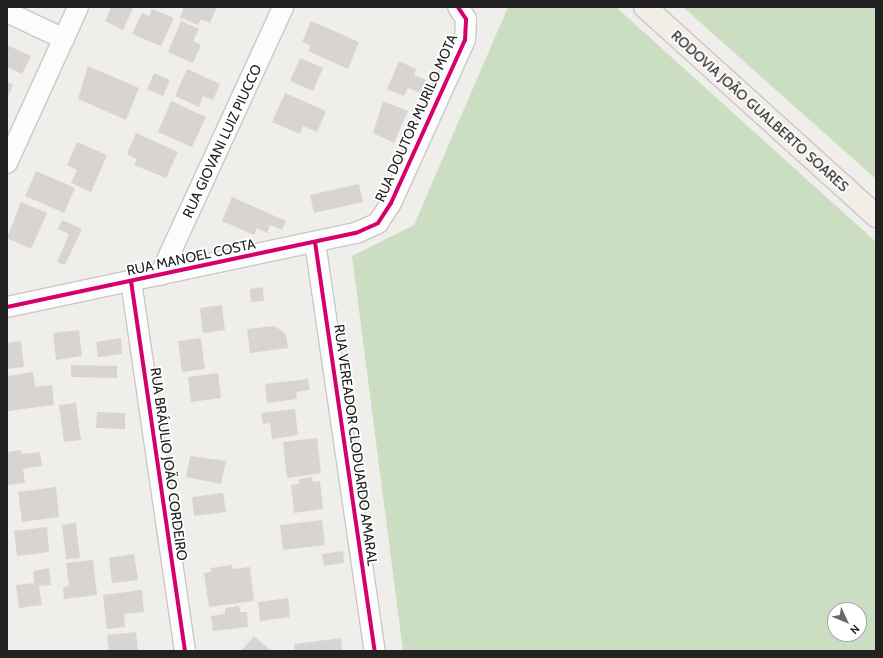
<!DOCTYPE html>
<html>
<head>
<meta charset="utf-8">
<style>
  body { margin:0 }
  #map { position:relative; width:883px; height:658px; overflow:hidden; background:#f0eeeb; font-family:Cabin,sans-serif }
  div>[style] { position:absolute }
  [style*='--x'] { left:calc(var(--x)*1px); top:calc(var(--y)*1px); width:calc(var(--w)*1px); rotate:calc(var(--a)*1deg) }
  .forest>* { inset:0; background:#cbdec1 }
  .building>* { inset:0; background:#d7d4d2 }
  .roads { filter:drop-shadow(1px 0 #c9c8c7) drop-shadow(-1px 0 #c9c8c7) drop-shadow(0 1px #c9c8c7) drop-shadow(0 -1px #c9c8c7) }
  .minor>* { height:20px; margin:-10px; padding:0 10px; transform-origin:10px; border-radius:10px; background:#fdfcfc }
  .major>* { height:22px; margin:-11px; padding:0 11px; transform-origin:11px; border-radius:11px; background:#f3ede7 }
  .cycleway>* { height:4px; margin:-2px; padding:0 2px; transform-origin:2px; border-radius:2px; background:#d6006c }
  span { translate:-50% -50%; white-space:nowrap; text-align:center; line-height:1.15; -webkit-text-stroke:3.5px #fff; paint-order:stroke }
  .street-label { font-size:14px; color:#222 }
  .frame { position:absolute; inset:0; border:8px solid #222; pointer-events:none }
  .north { position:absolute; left:827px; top:602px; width:40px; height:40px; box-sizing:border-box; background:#fff; border:1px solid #a7a7a7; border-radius:50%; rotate:134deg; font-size:11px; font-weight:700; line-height:16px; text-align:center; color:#222 }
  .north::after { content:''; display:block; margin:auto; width:14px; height:18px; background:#6a6968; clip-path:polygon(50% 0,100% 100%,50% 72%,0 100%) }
</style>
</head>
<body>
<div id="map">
  <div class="forest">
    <div style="clip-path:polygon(evenodd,508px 7px,616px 7px,876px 242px,876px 651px,403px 651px,352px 256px,414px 225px,508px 7px,835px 610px,859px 610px,859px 634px,835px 634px,835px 610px)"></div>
    <div style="clip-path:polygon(683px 7px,876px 7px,876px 179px)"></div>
  </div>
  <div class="building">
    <div style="clip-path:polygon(111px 7px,133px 8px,123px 30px,105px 21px)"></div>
    <div style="clip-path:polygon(184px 7px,217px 7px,210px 23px,201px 19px,198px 25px,180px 17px)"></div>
    <div style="clip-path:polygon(152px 9px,174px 18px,161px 46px,132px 34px,142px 13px,149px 16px)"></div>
    <div style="clip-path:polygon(181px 21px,199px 29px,193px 41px,201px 45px,193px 63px,168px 52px)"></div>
    <div style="clip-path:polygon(311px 21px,359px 42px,348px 69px,308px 51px,311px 46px,302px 42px)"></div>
    <div style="clip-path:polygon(7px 45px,31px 56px,22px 74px,7px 67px)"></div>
    <div style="clip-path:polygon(300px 58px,323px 68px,313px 91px,290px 81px)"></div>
    <div style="clip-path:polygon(399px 61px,416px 69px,414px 75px,426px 80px,420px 93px,408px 88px,404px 96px,387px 89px)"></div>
    <div style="clip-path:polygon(88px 66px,139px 88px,126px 120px,78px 99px)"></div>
    <div style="clip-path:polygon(187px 69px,220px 84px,213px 100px,203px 96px,199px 107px,175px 96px)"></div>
    <div style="clip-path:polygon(154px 73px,170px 80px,163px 96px,147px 89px)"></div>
    <div style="clip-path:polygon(7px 82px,13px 85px,7px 99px)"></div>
    <div style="clip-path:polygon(285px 93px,326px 111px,317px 132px,303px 126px,300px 134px,272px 122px)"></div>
    <div style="clip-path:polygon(171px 101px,206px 117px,192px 147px,158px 132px)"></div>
    <div style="clip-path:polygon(383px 101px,408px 111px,394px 143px,373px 133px)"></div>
    <div style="clip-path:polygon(136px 133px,178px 152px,166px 178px,134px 165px,137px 159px,127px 154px)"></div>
    <div style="clip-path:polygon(77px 142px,107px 155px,91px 192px,71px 183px,77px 170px,67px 165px)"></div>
    <div style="clip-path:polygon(36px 171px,75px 188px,64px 213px,25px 196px)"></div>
    <div style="clip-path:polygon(359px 184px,363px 202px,314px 213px,310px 195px)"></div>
    <div style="clip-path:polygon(232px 197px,286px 221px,282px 230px,270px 225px,267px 233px,257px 228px,254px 235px,222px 221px)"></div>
    <div style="clip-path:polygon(21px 202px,47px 213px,31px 249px,7px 238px)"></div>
    <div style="clip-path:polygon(62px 220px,82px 229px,65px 265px,57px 262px,69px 234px,58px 229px)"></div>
    <div style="clip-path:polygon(263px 287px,264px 301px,251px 302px,250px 289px)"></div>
    <div style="clip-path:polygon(222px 305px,225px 330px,203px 333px,200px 308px)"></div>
    <div style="clip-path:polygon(275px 326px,286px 334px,288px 348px,250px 353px,247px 329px)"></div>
    <div style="clip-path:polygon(79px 330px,82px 356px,56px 360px,53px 333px)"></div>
    <div style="clip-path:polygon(121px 338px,122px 354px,98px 357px,96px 342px)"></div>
    <div style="clip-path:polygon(201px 338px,205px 369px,182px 372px,178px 341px)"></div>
    <div style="clip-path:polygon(21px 341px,24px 367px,7px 369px,7px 343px)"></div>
    <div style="clip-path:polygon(71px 365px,117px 366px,117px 378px,71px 377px)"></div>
    <div style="clip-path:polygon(33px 372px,35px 387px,52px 385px,54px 405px,8px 411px,7px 376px)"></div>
    <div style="clip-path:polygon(218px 373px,221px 398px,191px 402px,188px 377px)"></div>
    <div style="clip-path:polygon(308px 379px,310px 390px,296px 392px,297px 399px,267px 403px,265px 384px)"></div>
    <div style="clip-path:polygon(76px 403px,81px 440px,64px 442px,59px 405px)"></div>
    <div style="clip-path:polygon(295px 409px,298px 435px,272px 439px,270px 423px,263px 424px,261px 413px)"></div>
    <div style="clip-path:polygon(97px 412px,125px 413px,125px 429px,96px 428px)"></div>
    <div style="clip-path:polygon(317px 438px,321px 473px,287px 478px,283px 442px)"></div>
    <div style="clip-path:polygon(21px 450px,21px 454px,40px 452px,42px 466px,23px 469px,25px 483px,7px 485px,7px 452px)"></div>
    <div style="clip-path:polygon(190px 456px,226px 461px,221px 484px,186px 477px)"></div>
    <div style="clip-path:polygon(312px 477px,313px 482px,320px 481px,323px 509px,294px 513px,291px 485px,299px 484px,299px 479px)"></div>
    <div style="clip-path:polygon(56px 487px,59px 517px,22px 522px,18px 492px)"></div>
    <div style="clip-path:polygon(223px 493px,226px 512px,194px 516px,192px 497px)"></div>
    <div style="clip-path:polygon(322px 520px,325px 545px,283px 550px,280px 525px)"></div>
    <div style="clip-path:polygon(76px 523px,80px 558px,66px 559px,62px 525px)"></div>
    <div style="clip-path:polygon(47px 527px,49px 552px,17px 556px,14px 531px)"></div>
    <div style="clip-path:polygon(343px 551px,344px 563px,324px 566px,322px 554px)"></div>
    <div style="clip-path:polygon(134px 554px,138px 580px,112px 583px,109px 558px)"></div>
    <div style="clip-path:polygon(93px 560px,97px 595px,64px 599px,63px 587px,69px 586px,66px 563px)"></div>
    <div style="clip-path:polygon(232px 565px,233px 569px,250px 567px,254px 601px,209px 607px,204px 573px,211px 572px,211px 568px)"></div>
    <div style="clip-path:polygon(49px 568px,51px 585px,39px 586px,42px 605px,19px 608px,16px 585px,34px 583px,33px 571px)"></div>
    <div style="clip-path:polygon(142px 590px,144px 612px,124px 614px,125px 627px,107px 629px,103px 595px)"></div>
    <div style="clip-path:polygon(288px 598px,290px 617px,260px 621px,258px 602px)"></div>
    <div style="clip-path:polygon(239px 606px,240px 612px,247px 612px,248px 627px,213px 631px,211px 616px,225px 614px,225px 608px)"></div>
    <div style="clip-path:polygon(136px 632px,138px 651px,109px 651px,107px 635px)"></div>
    <div style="clip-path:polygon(254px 636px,270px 650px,269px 651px,241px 651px)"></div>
    <div style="clip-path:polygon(341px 638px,342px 651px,295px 651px,294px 644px)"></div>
  </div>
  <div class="roads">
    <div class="minor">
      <div style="--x:7;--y:12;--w:63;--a:25.3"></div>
      <div style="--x:7;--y:163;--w:171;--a:-65.5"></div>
      <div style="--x:315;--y:242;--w:413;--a:81.7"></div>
      <div style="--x:160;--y:275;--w:295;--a:-65.3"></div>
      <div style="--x:131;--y:281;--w:374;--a:81.7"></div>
      <div style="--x:7;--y:307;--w:357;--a:-12"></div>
      <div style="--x:356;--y:233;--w:24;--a:-24"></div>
      <div style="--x:378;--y:223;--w:24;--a:-57"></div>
      <div style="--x:391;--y:203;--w:179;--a:-65.6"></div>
      <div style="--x:465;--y:40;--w:21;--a:-87"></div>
      <div style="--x:466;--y:19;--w:14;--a:-124"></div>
    </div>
    <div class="major">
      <div style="--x:645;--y:7;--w:312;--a:42.1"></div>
    </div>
  </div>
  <div class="cycleway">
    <div style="--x:315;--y:242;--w:413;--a:81.7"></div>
    <div style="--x:131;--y:281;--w:374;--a:81.7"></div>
    <div style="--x:7;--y:307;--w:357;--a:-12"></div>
    <div style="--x:356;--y:233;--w:24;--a:-24"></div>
    <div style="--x:378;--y:223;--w:24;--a:-57"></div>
    <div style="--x:391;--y:203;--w:179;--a:-65.6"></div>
    <div style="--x:465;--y:40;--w:21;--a:-87"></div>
    <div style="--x:466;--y:19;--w:14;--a:-124"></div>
  </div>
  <div class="street-label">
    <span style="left:760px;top:111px;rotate:42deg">RODOVIA JOÃO GUALBERTO SOARES</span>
    <span style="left:416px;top:118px;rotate:-66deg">RUA DOUTOR MURILO MOTA</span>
    <span style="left:222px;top:141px;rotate:-65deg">RUA GIOVANI LUIZ PIUCCO</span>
    <span style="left:191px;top:257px;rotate:-12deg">RUA MANOEL COSTA</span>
    <span style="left:356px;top:445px;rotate:82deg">RUA VEREADOR CLODUARDO AMARAL</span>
    <span style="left:169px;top:464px;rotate:82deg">RUA BRÁULIO JOÃO CORDEIRO</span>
  </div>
  <div class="frame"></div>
  <div class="north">N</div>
</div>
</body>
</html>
